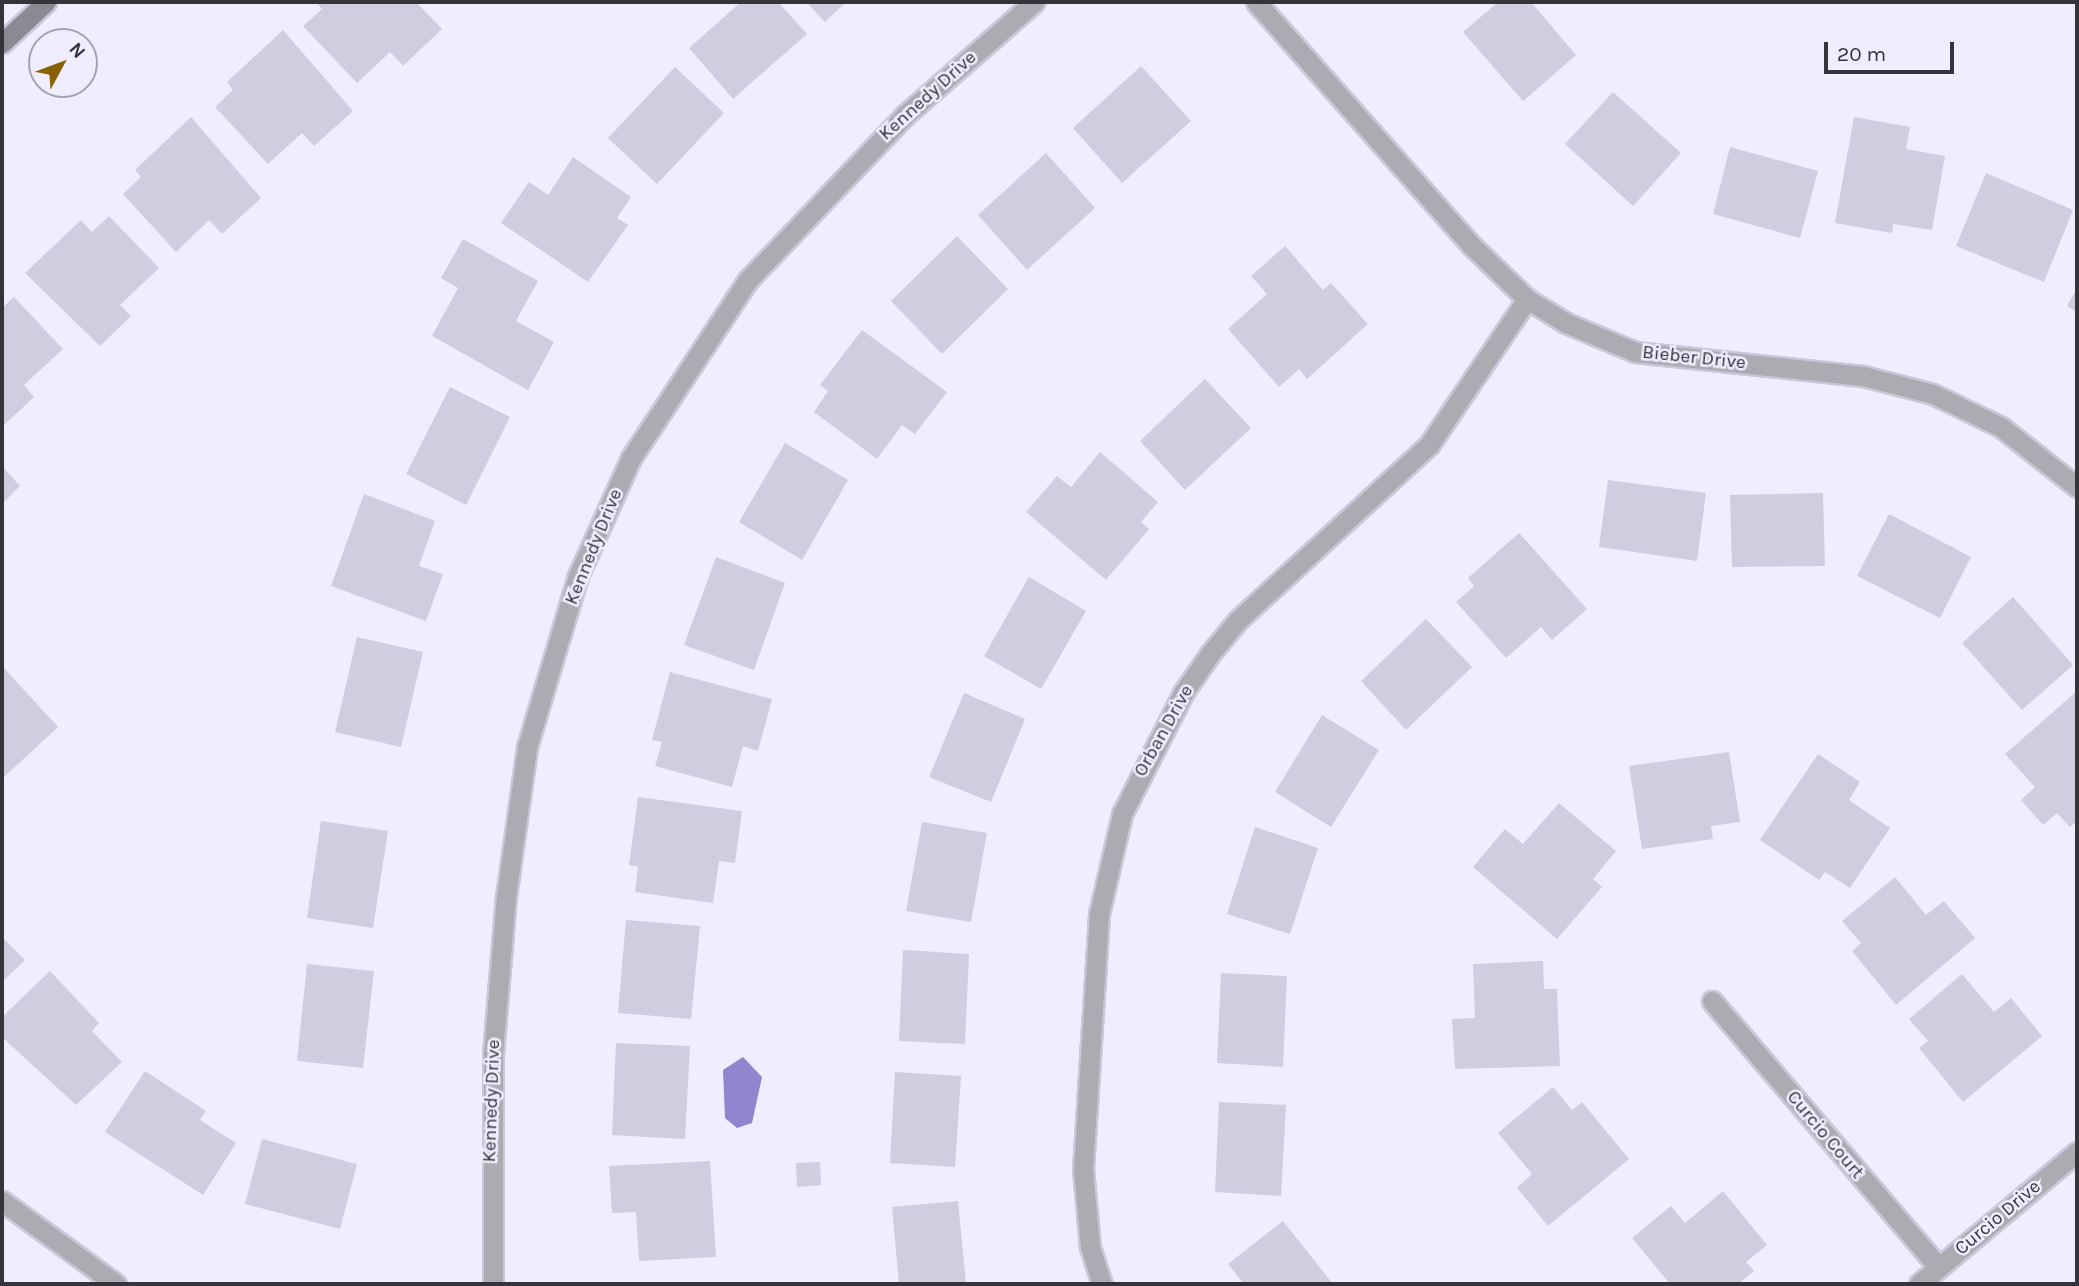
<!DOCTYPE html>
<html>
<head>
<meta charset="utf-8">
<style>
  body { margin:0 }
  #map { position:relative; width:2079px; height:1286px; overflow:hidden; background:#efedff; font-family:Karla,sans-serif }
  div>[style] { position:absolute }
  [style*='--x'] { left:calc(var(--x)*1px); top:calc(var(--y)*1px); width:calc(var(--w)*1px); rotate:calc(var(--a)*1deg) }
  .water>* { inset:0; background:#9085cf }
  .building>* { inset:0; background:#cfcedf }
  .roads { filter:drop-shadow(2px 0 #cac8d8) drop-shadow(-2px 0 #cac8d8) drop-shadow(0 2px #cac8d8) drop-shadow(0 -2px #cac8d8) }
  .minor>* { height:19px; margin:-9.5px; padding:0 9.5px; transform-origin:9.5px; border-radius:9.5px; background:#ababb2 }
  .secondary>* { height:19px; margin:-9.5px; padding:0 9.5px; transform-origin:9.5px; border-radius:9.5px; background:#8a8994 }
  span { translate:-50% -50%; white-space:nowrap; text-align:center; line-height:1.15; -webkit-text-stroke:5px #efedff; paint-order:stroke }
  .street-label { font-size:19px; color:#34343a }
  .frame { position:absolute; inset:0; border:4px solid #34343a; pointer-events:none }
  .north { position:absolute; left:28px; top:28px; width:70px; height:70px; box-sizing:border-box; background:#efedff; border:2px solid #a4a3b0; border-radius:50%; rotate:49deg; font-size:19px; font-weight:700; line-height:28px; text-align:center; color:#34343a }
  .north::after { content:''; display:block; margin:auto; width:24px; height:32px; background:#896100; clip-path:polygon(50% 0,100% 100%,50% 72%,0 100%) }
  .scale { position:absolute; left:1824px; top:42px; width:130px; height:32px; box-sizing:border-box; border:4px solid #34343a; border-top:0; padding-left:9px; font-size:21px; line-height:24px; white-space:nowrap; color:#34343a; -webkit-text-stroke:5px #efedff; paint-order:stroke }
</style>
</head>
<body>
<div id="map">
  <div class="water">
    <div style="clip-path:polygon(743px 1057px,762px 1077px,752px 1123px,737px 1128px,725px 1118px,723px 1070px)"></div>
  </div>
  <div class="building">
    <div style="clip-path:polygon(316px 2px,416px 2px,442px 29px,403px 66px,390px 52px,357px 83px,303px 26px,322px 9px)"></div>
    <div style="clip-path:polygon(741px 2px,778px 2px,807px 34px,733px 99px,689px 48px)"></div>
    <div style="clip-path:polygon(806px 2px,846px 2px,825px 22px)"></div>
    <div style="clip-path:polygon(1498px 2px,1531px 2px,1576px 55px,1523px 101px,1463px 32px)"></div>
    <div style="clip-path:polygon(283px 30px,353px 111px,314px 146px,302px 133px,268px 164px,215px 107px,233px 90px,227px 82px)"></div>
    <div style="clip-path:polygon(1141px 66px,1191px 121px,1122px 183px,1073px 128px)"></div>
    <div style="clip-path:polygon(675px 67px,724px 113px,657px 184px,608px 138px)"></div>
    <div style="clip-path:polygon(1613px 92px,1681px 153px,1633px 206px,1565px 144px)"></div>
    <div style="clip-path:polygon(191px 117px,261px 198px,222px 234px,209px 220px,176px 252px,123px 194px,141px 177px,135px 170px)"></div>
    <div style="clip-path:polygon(1854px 117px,1910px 127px,1906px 149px,1945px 156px,1932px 230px,1893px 224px,1892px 233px,1835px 223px)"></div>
    <div style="clip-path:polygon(1730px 147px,1818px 171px,1800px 238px,1713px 214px)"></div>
    <div style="clip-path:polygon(1046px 153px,1095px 208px,1027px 270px,978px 215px)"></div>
    <div style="clip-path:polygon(573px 157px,631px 197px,617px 218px,628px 225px,588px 282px,501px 223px,529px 182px,548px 195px)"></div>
    <div style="clip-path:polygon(1986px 173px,2073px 210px,2044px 282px,1956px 246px)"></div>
    <div style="clip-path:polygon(109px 216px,159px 268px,120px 305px,131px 316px,100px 346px,25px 273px,81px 220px,92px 232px)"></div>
    <div style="clip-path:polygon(957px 236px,1008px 289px,942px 354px,891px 301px)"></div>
    <div style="clip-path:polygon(463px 239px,538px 281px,516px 321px,554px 342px,528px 390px,432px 336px,458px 288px,441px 278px)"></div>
    <div style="clip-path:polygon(1285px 246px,1323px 290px,1331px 283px,1368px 324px,1307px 379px,1299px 369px,1279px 387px,1228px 329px,1267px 294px,1251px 276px)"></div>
    <div style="clip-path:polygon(2077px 288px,2077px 312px,2067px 306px)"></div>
    <div style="clip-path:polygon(14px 297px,63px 349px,24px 385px,34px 397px,2px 427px,2px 308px)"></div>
    <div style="clip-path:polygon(862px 330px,947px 392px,915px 434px,902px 425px,877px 459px,814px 412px,828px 391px,820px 385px)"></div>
    <div style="clip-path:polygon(1205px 379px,1251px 428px,1185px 490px,1140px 441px)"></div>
    <div style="clip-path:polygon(450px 387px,510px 417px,466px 505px,406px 474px)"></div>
    <div style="clip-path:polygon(785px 443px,848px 480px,802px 560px,739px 522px)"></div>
    <div style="clip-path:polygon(1100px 452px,1158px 502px,1141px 522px,1149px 529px,1106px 580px,1026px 512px,1057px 476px,1071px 487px)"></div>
    <div style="clip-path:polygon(2px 466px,20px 486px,2px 504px)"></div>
    <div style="clip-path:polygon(1608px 480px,1706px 493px,1697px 561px,1599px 547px)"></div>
    <div style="clip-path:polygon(1823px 493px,1825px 566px,1732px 567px,1730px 495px)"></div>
    <div style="clip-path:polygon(364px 494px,435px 521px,419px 566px,443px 574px,426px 621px,331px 586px)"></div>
    <div style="clip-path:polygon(1889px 514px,1971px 557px,1940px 618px,1857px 576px)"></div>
    <div style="clip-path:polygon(1519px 533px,1587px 609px,1552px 640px,1541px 627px,1506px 658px,1456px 602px,1474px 586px,1468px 578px)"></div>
    <div style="clip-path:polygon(716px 557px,785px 583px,754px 670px,684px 645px)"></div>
    <div style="clip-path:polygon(1029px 577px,1086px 611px,1041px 689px,984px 656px)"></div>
    <div style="clip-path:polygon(2013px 597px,2073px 665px,2022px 710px,1962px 643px)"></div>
    <div style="clip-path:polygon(1426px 619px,1472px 667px,1406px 730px,1361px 681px)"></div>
    <div style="clip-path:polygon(357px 637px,423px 652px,401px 747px,335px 732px)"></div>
    <div style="clip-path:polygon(4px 668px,58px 727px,2px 779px,2px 670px)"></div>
    <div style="clip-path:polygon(670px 672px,772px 699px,758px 751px,743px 746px,732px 787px,655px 766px,662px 742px,652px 740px)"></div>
    <div style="clip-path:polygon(2077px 691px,2077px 821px,2070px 827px,2057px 813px,2043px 825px,2021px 800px,2035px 787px,2005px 754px)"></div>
    <div style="clip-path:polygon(964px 693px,1025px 719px,991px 802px,929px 777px)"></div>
    <div style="clip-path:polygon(1322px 715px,1379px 750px,1331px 827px,1275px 792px)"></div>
    <div style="clip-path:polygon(1729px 752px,1740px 822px,1711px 826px,1713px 839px,1642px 849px,1629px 766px)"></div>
    <div style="clip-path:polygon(1818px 754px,1860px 782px,1849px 800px,1890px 828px,1850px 888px,1825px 872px,1819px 880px,1760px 840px)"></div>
    <div style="clip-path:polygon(638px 797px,742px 811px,735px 863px,719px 861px,713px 903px,635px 892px,638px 867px,629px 865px)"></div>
    <div style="clip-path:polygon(1559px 803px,1616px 851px,1593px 879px,1602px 887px,1557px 939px,1473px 867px,1505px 829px,1523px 844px)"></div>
    <div style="clip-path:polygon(321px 821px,388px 831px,373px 928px,307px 918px)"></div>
    <div style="clip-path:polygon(922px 822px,987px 833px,971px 922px,906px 911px)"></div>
    <div style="clip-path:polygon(1255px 827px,1318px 848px,1290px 934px,1227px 914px)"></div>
    <div style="clip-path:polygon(1895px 877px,1926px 915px,1944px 901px,1975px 938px,1896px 1005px,1852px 951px,1861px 943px,1842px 921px)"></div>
    <div style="clip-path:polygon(626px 920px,700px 926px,691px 1019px,618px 1013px)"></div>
    <div style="clip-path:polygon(2px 937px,25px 960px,2px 982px)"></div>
    <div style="clip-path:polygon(903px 950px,969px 954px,965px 1044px,899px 1041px)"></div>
    <div style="clip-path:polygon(1543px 961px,1544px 989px,1557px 989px,1560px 1066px,1455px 1069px,1452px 1019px,1475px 1018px,1473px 964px)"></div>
    <div style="clip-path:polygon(307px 964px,374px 971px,363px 1068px,297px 1061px)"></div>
    <div style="clip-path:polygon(50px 971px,99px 1023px,92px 1031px,122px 1062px,76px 1105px,2px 1037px,2px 1017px)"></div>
    <div style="clip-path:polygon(1221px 973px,1287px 976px,1283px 1067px,1217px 1063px)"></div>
    <div style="clip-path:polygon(1962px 974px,1994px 1012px,2011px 998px,2042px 1036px,1963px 1102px,1919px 1048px,1928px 1041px,1909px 1019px)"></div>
    <div style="clip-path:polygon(616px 1043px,690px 1046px,685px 1139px,612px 1135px)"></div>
    <div style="clip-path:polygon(145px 1071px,206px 1111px,200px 1120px,236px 1143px,203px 1195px,105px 1132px)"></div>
    <div style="clip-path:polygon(895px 1072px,961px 1076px,955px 1167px,890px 1163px)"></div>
    <div style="clip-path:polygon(1553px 1087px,1572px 1110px,1582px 1102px,1629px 1159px,1548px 1226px,1517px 1188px,1532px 1174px,1498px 1133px)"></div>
    <div style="clip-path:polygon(1219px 1102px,1286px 1105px,1281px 1196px,1215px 1192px)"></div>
    <div style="clip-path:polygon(262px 1139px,357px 1164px,340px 1229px,245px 1204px)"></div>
    <div style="clip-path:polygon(710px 1161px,716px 1257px,639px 1261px,636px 1212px,612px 1213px,609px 1166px)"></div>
    <div style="clip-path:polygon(820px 1162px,821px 1185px,797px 1187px,796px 1163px)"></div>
    <div style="clip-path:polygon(1723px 1191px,1767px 1245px,1746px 1262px,1754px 1271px,1738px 1284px,1670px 1284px,1632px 1238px,1671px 1206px,1685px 1223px)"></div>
    <div style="clip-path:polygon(958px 1201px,966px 1284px,899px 1284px,892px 1207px)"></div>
    <div style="clip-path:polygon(1283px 1221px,1333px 1284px,1244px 1284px,1228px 1264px)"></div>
  </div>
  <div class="roads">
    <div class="minor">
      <div style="--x:1256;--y:2;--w:324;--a:48.5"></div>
      <div style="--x:1471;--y:245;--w:78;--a:44"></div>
      <div style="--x:1527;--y:299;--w:46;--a:31.6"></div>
      <div style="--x:1566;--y:323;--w:75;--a:22.8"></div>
      <div style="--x:1635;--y:352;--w:229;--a:6"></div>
      <div style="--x:1863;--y:376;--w:72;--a:14.4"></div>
      <div style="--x:1933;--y:394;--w:76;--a:25.9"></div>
      <div style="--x:2001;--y:427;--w:97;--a:38.3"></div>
      <div style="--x:1712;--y:1001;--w:350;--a:49.6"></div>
      <div style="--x:2;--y:1201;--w:141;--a:36.1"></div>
      <div style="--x:493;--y:1284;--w:230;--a:-90"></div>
      <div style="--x:493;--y:1054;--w:158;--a:-85.3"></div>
      <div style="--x:506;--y:897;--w:151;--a:-82"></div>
      <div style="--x:527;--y:747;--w:178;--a:-73.4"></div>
      <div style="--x:578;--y:576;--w:129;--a:-65.8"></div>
      <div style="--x:631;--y:458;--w:213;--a:-56.7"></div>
      <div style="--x:748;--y:280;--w:226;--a:-46.4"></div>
      <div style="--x:904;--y:116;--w:173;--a:-41.2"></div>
      <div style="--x:1102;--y:1284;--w:39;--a:-108"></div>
      <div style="--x:1090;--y:1247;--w:78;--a:-95.1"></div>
      <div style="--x:1083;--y:1169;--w:256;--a:-86.4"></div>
      <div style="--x:1099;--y:914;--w:103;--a:-77"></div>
      <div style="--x:1122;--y:814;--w:136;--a:-63.2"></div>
      <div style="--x:1183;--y:693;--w:47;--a:-55.3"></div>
      <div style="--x:1210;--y:654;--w:44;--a:-50.5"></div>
      <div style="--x:1238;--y:620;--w:259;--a:-42.5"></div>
      <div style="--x:1429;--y:445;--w:176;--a:-56.1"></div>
      <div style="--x:1919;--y:1284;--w:206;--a:-39.9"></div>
    </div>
    <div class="secondary">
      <div style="--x:2;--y:43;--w:60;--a:-43"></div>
    </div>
  </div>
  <div class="street-label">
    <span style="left:928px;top:96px;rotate:-42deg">Kennedy Drive</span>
    <span style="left:1694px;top:358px;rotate:6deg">Bieber Drive</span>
    <span style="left:594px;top:547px;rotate:-68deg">Kennedy Drive</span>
    <span style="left:1164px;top:731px;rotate:-61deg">Orban Drive</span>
    <span style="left:492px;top:1101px;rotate:-88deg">Kennedy Drive</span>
    <span style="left:1825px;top:1135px;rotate:50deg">Curcio Court</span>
    <span style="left:1998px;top:1218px;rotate:-40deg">Curcio Drive</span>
  </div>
  <div class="frame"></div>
  <div class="north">N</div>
  <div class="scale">20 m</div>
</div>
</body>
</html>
